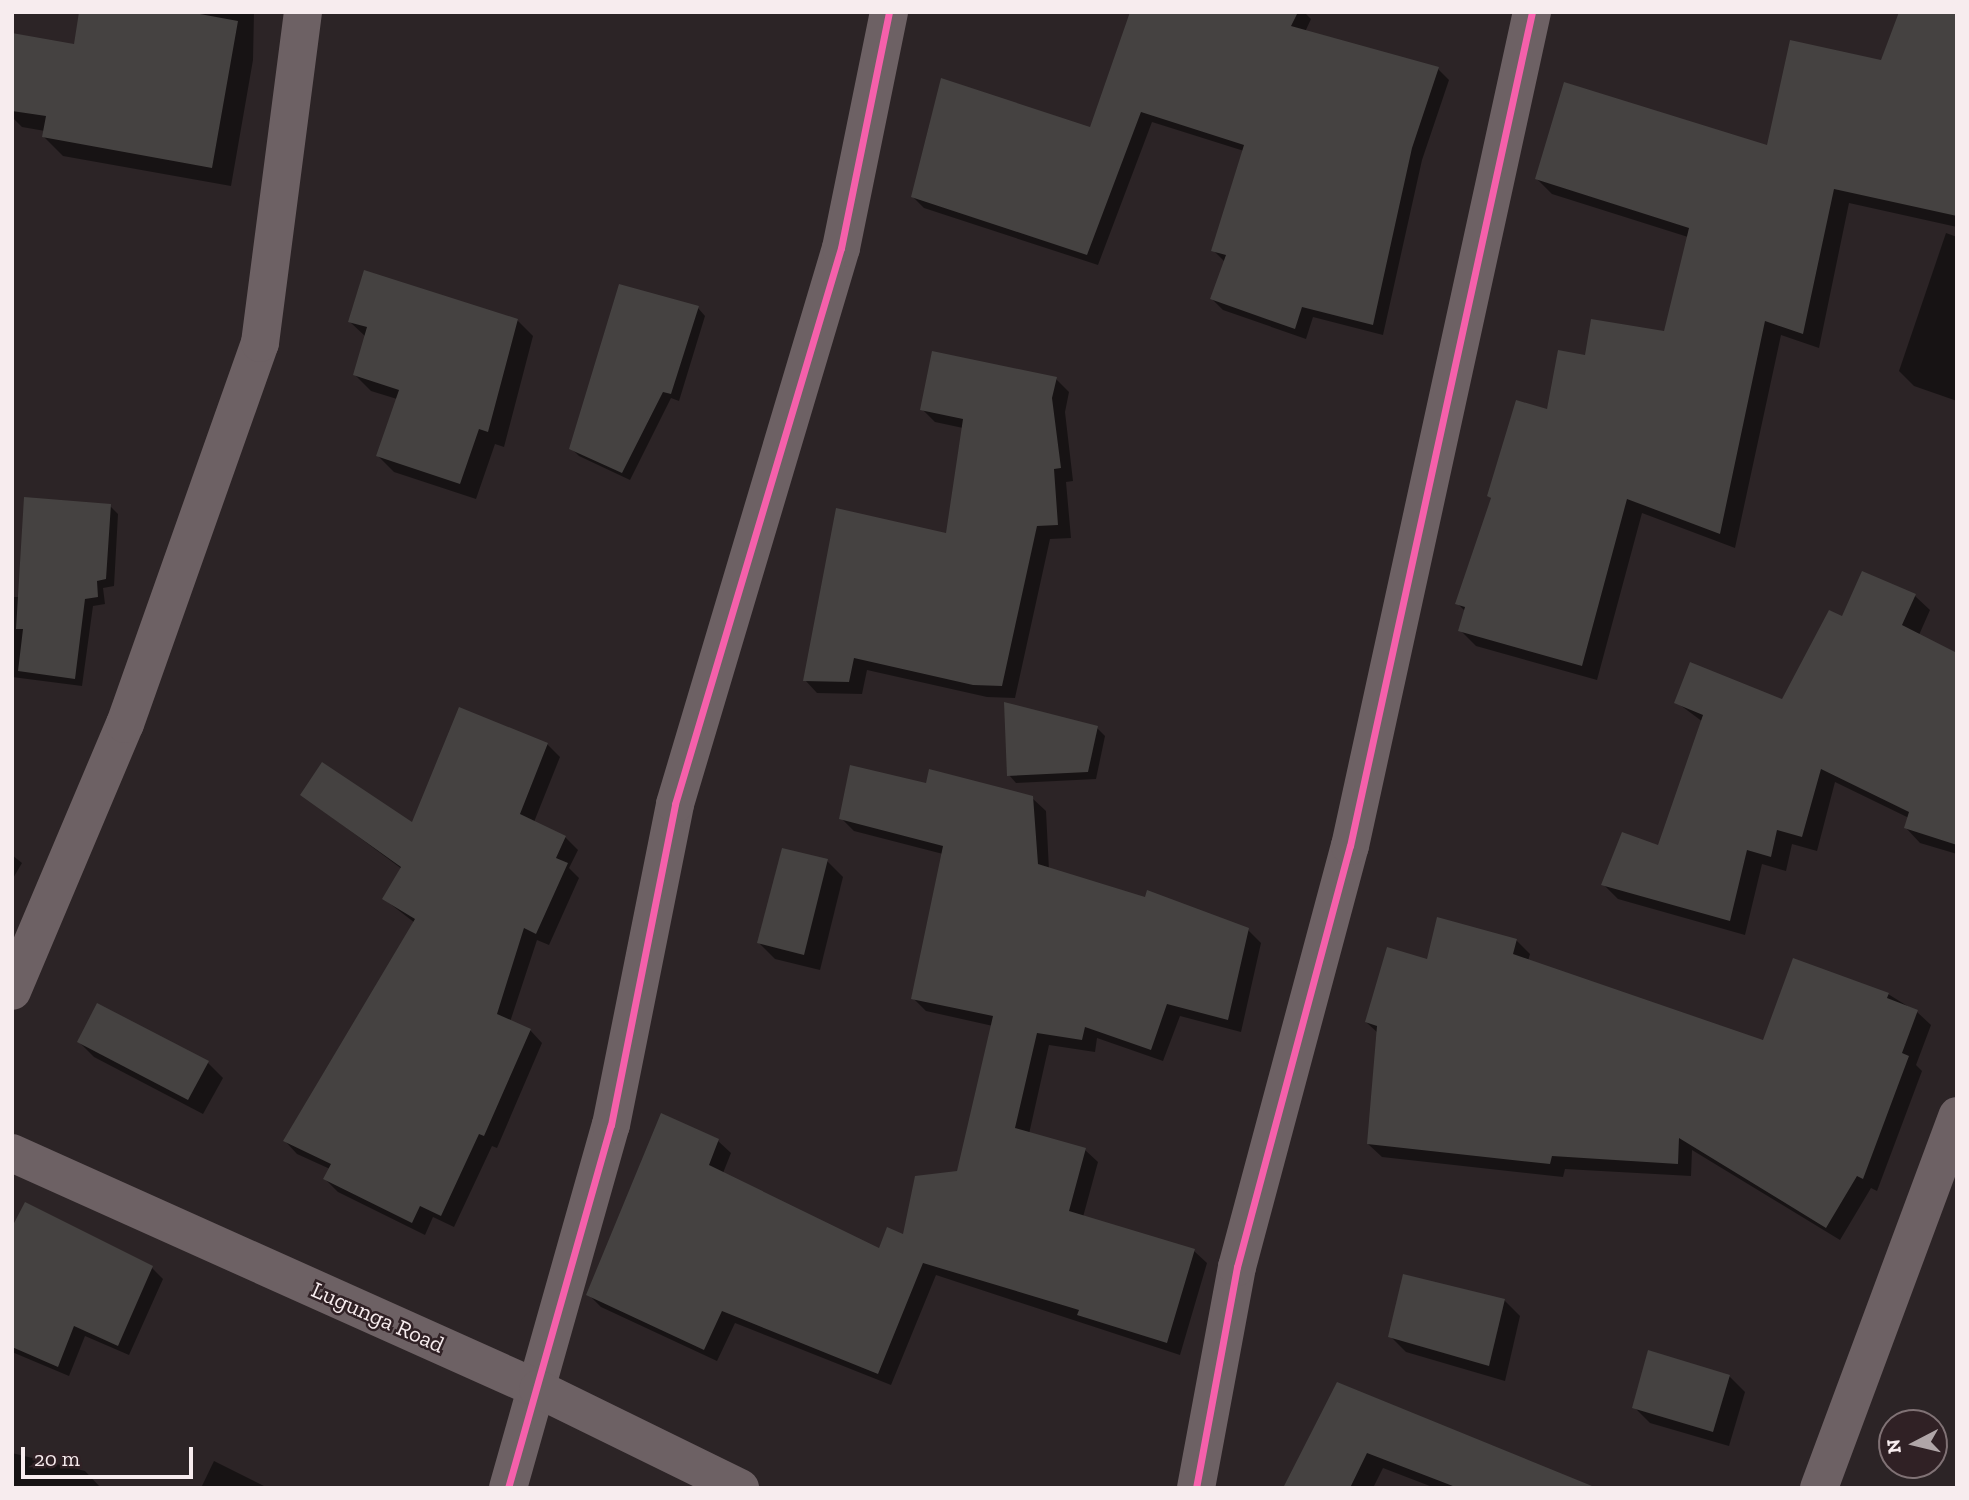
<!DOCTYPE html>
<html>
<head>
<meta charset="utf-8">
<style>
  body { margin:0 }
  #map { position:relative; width:1969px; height:1500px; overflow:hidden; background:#2c2426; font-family:"Zilla Slab",serif }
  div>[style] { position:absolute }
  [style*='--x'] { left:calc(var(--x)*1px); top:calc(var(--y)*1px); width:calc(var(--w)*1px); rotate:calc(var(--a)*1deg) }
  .shadow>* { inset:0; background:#0007 }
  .building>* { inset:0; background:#454241 }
  .minor>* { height:38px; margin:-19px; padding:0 19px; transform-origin:19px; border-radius:19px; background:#6d6164 }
  .tertiary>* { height:38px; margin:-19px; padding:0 19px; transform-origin:19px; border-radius:19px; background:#6d6164 }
  .cycleway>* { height:7px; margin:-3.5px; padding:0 3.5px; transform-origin:3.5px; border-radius:3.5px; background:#f560ab }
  span { translate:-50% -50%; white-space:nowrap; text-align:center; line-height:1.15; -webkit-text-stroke:5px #302125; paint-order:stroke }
  .street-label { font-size:23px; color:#f7ecee }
  .frame { position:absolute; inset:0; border:14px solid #f7ecee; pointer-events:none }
  .north { position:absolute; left:1878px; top:1409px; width:70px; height:70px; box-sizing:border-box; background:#302125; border:2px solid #807275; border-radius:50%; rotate:263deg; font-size:19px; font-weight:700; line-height:28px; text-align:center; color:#f7ecee }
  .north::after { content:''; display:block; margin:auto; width:24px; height:32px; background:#b0a6a8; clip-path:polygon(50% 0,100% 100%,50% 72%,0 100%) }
  .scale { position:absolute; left:21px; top:1447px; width:172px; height:32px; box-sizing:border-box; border:4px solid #f7ecee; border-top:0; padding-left:9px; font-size:21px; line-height:24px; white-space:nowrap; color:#f7ecee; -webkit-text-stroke:5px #302125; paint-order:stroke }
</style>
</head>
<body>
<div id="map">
  <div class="shadow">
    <div style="clip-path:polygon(81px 12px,254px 12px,253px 60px,231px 186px,63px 156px,44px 137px,45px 131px,22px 127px,12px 117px,12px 54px,75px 46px)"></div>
    <div style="clip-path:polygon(1131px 12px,1304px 12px,1311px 19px,1305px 32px,1438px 69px,1449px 80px,1422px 160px,1383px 335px,1313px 317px,1306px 339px,1223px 310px,1212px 299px,1225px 262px,1213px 250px,1244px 151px,1152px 122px,1098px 265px,924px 208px,913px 197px,1091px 129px)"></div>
    <div style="clip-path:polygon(1957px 20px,1957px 227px,1849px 203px,1819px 348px,1781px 335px,1735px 548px,1642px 513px,1597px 680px,1476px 646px,1460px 630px,1466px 612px,1457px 603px,1492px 499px,1489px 496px,1586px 357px,1665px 333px,1688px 237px,1552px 194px,1537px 179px,1768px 147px,1882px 62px)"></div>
    <div style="clip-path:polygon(1946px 233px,1957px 237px,1957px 401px,1914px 386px,1899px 371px)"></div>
    <div style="clip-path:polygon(698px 308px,705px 316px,679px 401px,671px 398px,630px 480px,579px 456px,571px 448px)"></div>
    <div style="clip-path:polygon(517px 320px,533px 336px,504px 447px,495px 444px,476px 499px,394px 472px,378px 456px,397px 399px,371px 391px,355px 375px,366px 337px,350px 322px)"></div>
    <div style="clip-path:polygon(1056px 379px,1069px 392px,1065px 412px,1073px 481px,1066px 482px,1071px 538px,1050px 539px,1015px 698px,987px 697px,867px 670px,862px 694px,817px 693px,805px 680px,947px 535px,963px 428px,935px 422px,922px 409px)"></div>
    <div style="clip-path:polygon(110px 506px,118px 514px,114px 586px,103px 588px,105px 604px,93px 606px,82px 686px,12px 677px,12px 597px,20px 597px)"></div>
    <div style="clip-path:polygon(1915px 596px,1930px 610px,1919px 635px,1957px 655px,1957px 854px,1920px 843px,1906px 828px,1909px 818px,1835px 782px,1817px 851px,1792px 844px,1786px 871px,1762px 864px,1745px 935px,1618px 899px,1603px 884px,1660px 847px,1703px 722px,1676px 702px,1783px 701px,1843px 619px)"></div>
    <div style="clip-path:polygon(1097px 728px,1105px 736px,1096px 779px,1016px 783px,1009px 775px)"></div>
    <div style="clip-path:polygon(547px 744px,560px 757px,534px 822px,565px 837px,578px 850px,569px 868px,579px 878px,549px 945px,537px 940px,510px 1022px,530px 1030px,542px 1043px,497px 1148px,492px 1146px,454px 1227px,433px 1217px,425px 1235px,338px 1192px,325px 1179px,330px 1169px,297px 1154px,285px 1141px,415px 923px,384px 899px,402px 869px,302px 795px,413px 825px)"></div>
    <div style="clip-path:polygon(927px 786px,1032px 798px,1046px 811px,1049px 870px,1248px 930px,1261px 943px,1241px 1032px,1180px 1016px,1163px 1061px,1097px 1038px,1095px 1052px,1049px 1045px,1029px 1134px,1085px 1150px,1098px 1162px,1083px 1217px,1194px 1251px,1207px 1263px,1180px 1355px,936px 1275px,891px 1385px,735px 1323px,717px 1361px,601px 1307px,588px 1294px,718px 1141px,731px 1153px,723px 1173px,880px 1250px,905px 1236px,959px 1172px,993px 1026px,926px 1011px,913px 998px,943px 854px,854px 831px,841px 818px)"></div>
    <div style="clip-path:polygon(12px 855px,22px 863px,12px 880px)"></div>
    <div style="clip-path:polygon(827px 861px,843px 877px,820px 970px,775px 959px,759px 943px)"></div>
    <div style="clip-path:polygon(1516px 940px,1530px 954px,1528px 961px,1764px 1043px,1888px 994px,1917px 1012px,1931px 1025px,1916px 1065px,1922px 1071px,1877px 1191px,1871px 1188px,1840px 1240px,1692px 1150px,1691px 1176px,1565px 1169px,1563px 1177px,1382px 1157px,1368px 1144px,1378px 1033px,1366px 1022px,1428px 961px)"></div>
    <div style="clip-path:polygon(97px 1005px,208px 1063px,223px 1078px,203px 1114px,94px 1057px,79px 1042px)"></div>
    <div style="clip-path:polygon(12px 1230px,152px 1268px,163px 1279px,129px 1355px,85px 1336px,69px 1376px,12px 1352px)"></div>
    <div style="clip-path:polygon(1504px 1300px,1520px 1316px,1505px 1381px,1406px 1352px,1390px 1336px)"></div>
    <div style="clip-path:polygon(1729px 1376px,1745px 1392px,1729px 1446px,1650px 1423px,1634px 1407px)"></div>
    <div style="clip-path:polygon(1338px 1384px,1576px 1488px,1435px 1488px,1383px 1468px,1373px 1488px,1285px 1488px)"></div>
    <div style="clip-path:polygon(12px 1453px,85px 1471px,101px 1488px,12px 1488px)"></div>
    <div style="clip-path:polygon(214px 1461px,268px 1488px,201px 1488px)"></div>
  </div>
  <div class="building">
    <div style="clip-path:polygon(79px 12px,189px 12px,238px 21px,212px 168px,42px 137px,46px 116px,12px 111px,12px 33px,74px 44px)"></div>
    <div style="clip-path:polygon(1130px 12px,1298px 12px,1291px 26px,1439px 67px,1412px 148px,1373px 325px,1302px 307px,1295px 329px,1210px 299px,1226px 255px,1211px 251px,1244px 145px,1141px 112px,1087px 255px,911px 197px,941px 78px,1090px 127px)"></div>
    <div style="clip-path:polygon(1899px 12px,1957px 12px,1957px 216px,1834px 189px,1803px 334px,1765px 321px,1720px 534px,1627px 499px,1582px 666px,1458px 631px,1465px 607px,1455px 604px,1491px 498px,1487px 496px,1516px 400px,1547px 409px,1558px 350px,1585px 355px,1591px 319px,1664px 331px,1689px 228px,1535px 179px,1564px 82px,1767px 145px,1790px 40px,1881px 60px)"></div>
    <div style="clip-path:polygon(364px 270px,518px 319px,488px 432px,479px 429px,460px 484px,376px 456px,399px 390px,353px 375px,367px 327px,348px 322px)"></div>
    <div style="clip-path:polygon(619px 284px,699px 306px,671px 394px,663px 392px,622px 473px,569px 449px)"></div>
    <div style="clip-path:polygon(932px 351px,1057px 377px,1052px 398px,1061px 468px,1054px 469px,1058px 525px,1037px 526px,1002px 686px,973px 685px,854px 658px,849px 682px,803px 681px,836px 508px,946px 533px,963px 419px,920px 410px)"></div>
    <div style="clip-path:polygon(24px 497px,111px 504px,106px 579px,97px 581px,98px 597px,85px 599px,75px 679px,18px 671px,23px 629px,16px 629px)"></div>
    <div style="clip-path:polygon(1862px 571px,1916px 594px,1902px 625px,1957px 653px,1957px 845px,1904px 828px,1909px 812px,1821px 769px,1802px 837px,1777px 830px,1771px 857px,1747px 850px,1730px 921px,1601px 885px,1622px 832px,1658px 845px,1703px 715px,1674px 703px,1690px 662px,1782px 699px,1829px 610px,1842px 616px)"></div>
    <div style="clip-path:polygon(1004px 702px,1098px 726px,1088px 772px,1007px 776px)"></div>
    <div style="clip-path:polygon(459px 707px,548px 743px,520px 814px,566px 836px,556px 858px,568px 863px,536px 934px,524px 928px,497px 1014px,531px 1029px,484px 1136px,479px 1134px,441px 1216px,420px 1206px,412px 1223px,323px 1179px,331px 1164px,283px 1141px,415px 919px,382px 899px,401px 867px,300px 795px,322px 762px,412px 822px)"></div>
    <div style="clip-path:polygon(850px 765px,926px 783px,929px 769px,1033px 796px,1038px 864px,1145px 897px,1147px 890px,1249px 928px,1228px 1020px,1167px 1004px,1151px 1050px,1085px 1027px,1082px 1040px,1037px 1033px,1015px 1128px,1086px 1148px,1069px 1211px,1195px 1249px,1167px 1343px,1077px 1315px,1079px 1310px,923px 1263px,878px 1374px,722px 1311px,704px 1350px,586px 1295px,661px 1113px,719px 1139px,709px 1165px,879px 1248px,887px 1227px,903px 1234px,915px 1176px,957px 1171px,993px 1016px,911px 999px,943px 846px,839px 819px)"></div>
    <div style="clip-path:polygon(782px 848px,828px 859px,804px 955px,757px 943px)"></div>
    <div style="clip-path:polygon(1437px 917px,1517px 939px,1513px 954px,1763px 1040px,1793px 958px,1889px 993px,1887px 998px,1918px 1010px,1902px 1053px,1909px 1056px,1863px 1179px,1857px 1176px,1826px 1228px,1679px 1138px,1678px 1164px,1552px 1156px,1550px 1164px,1367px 1144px,1377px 1026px,1365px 1022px,1387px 947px,1427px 959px)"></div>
    <div style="clip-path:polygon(97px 1003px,209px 1061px,188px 1100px,77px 1042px)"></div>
    <div style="clip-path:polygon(25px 1202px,153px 1266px,118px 1346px,74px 1326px,58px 1367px,12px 1347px,12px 1227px)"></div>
    <div style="clip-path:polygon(1403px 1274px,1505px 1299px,1489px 1366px,1388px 1337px)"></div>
    <div style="clip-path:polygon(1648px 1350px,1730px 1375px,1713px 1432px,1632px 1408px)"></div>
    <div style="clip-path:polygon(1337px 1382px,1592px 1486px,1592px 1488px,1458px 1488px,1367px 1453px,1350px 1488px,1283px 1488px)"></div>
  </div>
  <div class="minor">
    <div style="--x:12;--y:991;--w:290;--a:-67.1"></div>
    <div style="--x:125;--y:724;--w:404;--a:-70.5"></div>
    <div style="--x:260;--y:343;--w:334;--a:-82.6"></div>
    <div style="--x:508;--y:1488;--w:377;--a:-74.2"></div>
    <div style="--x:611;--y:1125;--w:327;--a:-78.7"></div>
    <div style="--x:675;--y:804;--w:580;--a:-73.38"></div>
    <div style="--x:841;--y:248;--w:241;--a:-78.5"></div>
    <div style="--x:1196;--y:1488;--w:225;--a:-79.5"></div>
    <div style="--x:1237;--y:1267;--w:436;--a:-75"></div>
    <div style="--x:1350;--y:846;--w:854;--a:-77.69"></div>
    <div style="--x:1819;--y:1488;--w:397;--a:-69.6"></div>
  </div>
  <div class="tertiary">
    <div style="--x:12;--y:1153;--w:577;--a:24.16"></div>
    <div style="--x:538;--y:1389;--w:225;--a:26.1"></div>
  </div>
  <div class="cycleway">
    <div style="--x:508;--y:1488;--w:377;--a:-74.2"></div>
    <div style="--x:611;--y:1125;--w:327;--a:-78.7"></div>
    <div style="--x:675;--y:804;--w:580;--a:-73.38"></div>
    <div style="--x:841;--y:248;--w:241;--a:-78.5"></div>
    <div style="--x:1196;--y:1488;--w:225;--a:-79.5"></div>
    <div style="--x:1237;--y:1267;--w:436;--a:-75"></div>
    <div style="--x:1350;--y:846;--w:854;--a:-77.69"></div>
  </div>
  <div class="street-label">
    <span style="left:378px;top:1317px;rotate:24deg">Lugunga Road</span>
  </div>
  <div class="frame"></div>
  <div class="north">N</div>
  <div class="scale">20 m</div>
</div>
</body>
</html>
